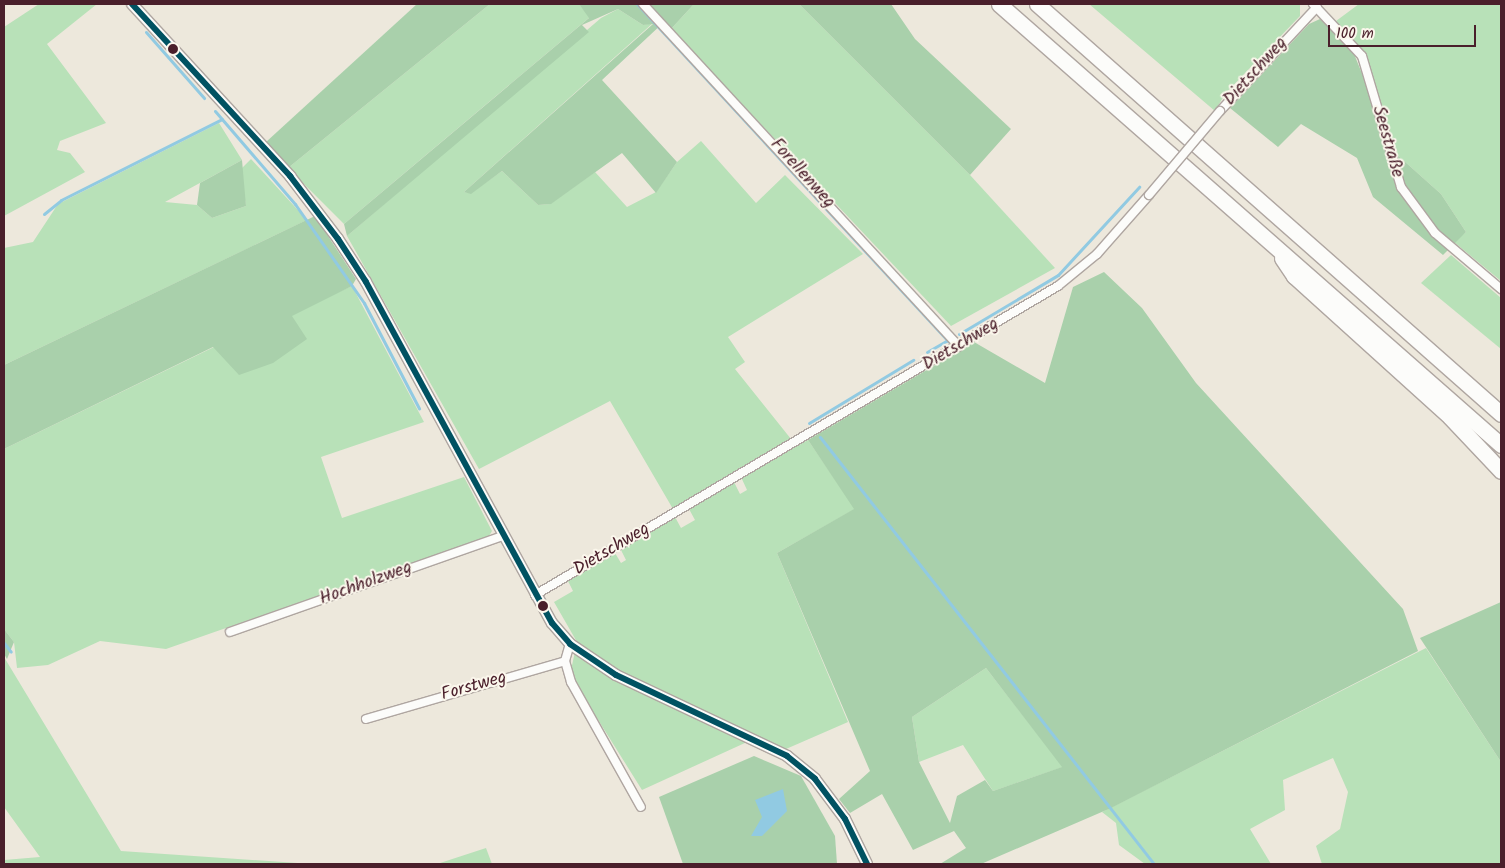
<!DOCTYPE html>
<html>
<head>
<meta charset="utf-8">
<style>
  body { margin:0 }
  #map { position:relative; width:1505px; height:868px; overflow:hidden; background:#ede8dc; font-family:Kalam,sans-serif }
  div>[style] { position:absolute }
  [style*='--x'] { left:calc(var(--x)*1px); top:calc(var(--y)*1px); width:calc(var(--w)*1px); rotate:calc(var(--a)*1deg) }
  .green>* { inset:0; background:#b8e1b8 }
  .forest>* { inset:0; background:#a9d0ab }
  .water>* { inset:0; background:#91cae2 }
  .stream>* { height:3px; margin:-1.5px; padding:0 1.5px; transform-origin:1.5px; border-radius:1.5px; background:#91cae2 }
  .roads { filter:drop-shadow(1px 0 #afa6a1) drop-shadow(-1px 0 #afa6a1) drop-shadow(0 1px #afa6a1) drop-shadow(0 -1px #afa6a1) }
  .minor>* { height:8px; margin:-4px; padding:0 4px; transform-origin:4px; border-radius:4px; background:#fcfcfa }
  .tertiary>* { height:10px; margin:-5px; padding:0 5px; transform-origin:5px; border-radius:5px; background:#fcfcfa }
  .motorway>* { height:15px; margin:-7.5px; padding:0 7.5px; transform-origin:7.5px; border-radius:7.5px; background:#fcfcfa }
  .bridges { filter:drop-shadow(1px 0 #afa6a1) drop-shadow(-1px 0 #afa6a1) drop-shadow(0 1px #afa6a1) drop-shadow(0 -1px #afa6a1) }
  .minor-bridge>* { height:8px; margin:-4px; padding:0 4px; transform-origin:4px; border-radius:4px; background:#fcfcfa }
  .bus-1>* { height:6px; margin:-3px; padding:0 3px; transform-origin:3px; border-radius:3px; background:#005262 }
  .dots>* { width:14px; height:14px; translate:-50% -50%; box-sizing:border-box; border:2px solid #fbf7ec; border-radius:50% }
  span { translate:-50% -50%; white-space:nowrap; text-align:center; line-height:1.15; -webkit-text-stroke:4px #fbf7ec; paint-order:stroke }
  .street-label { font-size:18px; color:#4a1f2b }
  .frame { position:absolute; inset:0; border:5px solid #4a1f2b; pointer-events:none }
  .scale { position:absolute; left:1328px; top:25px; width:148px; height:22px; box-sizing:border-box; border:2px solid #4a1f2b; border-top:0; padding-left:6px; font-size:15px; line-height:18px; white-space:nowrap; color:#4a1f2b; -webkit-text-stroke:4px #fbf7ec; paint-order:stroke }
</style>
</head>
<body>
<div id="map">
  <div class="green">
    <div style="clip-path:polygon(39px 4px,97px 4px,47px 44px,106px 123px,60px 141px,57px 150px,70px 153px,85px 172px,4px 216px,4px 27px)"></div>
    <div style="clip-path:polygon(490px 4px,579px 4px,590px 17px,344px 224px,288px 168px)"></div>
    <div style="clip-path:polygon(694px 4px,799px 4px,970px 175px,1055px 268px,951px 326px,671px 29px)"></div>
    <div style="clip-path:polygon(1089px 4px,1300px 4px,1300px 16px,1225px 94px,1215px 111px)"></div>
    <div style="clip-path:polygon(1359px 4px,1501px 4px,1501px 281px,1454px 242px,1466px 232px,1441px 194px,1394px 152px,1364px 58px,1336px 21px)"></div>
    <div style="clip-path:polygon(618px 9px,643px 25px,653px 23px,464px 192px,471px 193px,502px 171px,538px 205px,550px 204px,595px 172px,627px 207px,656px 192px,677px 162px,701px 141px,756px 203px,785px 175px,863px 254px,728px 337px,745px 362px,735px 369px,791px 439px,673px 509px,610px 401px,479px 469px,347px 236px,601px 18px)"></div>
    <div style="clip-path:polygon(219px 123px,242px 160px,165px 202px,197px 205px,212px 218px,246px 206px,240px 170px,251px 159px,307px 220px,4px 365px,4px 248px,33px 242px,58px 204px)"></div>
    <div style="clip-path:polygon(1451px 255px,1501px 298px,1501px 349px,1421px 283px)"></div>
    <div style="clip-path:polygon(352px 286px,424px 422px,321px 457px,342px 518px,464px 477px,492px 531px,489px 536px,166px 649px,100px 641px,48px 665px,17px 668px,14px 642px,4px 629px,4px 449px,214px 347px)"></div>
    <div style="clip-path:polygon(808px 440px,855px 509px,777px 553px,848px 722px,786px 749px,758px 737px,642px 790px,570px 675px,577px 642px,554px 602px,573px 591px,568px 581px,615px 553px,621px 563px,626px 560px,621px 550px,675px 517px,681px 528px,695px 520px,689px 509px,734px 482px,740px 494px,747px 490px,741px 477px)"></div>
    <div style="clip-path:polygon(1426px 648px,1501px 762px,1501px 864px,1322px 864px,1316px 846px,1340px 829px,1348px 792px,1333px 758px,1283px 780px,1285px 810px,1250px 829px,1271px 864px,1145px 864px,1119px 845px,1116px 823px,1102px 812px)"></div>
    <div style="clip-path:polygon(4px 657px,121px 851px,312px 864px,4px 864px,4px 860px,40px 857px,4px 807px)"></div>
    <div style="clip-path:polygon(986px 668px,1063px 767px,993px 791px,963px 745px,919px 762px,912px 717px)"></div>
    <div style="clip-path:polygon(486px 848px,492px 864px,437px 864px)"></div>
  </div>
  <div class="forest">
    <div style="clip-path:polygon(417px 4px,490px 4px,288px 168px,266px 142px)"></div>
    <div style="clip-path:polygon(579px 4px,694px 4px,671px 29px,664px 22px,602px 80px,677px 162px,656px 193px,622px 153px,551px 204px,538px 205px,502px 171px,471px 194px,464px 192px,653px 24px,643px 25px,618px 9px,582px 25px,589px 32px,347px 236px,344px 224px,589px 18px)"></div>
    <div style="clip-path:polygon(799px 4px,891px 4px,915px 39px,1011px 129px,970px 175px)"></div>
    <div style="clip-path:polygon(1320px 19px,1352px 49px,1394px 152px,1441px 194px,1466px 232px,1443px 255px,1373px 197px,1357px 158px,1301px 124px,1278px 147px,1230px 108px,1309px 24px)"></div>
    <div style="clip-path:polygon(242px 160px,246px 206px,212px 218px,197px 205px,200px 183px)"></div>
    <div style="clip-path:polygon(315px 216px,356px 279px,352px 286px,292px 316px,307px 339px,273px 363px,239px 375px,213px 347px,4px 449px,4px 365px)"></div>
    <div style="clip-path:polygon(evenodd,1104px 272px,1142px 308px,1196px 383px,1403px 609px,1418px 651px,1111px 808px,981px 864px,940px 864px,966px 848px,954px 831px,913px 850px,882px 794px,850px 813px,839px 799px,870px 771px,777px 553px,854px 509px,808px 440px,974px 342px,1045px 383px,1073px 287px,1104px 272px,986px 668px,1062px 767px,993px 791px,985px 780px,957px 796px,950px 823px,919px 762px,912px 717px,986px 668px)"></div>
    <div style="clip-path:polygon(1501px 602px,1501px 762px,1420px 638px)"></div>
    <div style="clip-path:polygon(4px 629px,14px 642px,7px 659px,4px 654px)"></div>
    <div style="clip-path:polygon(754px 756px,801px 776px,835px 836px,837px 864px,683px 864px,659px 797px)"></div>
  </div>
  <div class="water">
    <div style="clip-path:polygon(783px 789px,787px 811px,762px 836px,751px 836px,762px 817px,755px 800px)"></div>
  </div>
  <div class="stream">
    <div style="--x:637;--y:4;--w:459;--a:47.3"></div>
    <div style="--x:146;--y:32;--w:88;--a:48.7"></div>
    <div style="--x:215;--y:111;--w:123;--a:49.3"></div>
    <div style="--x:295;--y:204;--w:121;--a:55.1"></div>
    <div style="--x:364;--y:303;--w:119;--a:62.4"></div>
    <div style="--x:44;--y:214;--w:22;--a:-39"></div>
    <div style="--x:61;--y:200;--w:180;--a:-26.7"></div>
    <div style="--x:959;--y:334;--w:115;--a:-30.8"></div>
    <div style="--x:1058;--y:275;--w:120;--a:-47.4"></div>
    <div style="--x:927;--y:352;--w:24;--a:-30"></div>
    <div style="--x:809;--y:423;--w:122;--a:-31.2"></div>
    <div style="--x:820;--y:437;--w:542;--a:51.97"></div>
    <div style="--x:4;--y:643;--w:11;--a:52"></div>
  </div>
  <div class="roads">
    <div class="minor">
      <div style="--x:643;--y:4;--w:466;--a:47.3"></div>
      <div style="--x:1313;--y:4;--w:71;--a:46.7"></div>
      <div style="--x:1362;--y:56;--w:137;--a:73.4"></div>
      <div style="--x:1401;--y:187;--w:57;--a:53.5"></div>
      <div style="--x:1435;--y:233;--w:87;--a:40.3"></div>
      <div style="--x:1220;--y:111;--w:142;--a:-47"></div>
      <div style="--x:535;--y:595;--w:607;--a:-30.58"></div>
      <div style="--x:1058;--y:286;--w:50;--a:-39.4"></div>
      <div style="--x:1097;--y:254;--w:79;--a:-48.6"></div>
      <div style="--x:230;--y:632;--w:288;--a:-19.4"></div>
      <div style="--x:565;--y:661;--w:22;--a:74"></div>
      <div style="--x:571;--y:682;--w:143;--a:60.8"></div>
      <div style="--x:366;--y:719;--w:207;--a:-16.2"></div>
      <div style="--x:565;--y:661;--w:18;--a:-74"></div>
    </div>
    <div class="tertiary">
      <div style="--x:132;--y:4;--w:234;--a:47.4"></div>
      <div style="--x:290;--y:176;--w:79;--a:52.7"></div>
      <div style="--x:338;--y:239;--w:51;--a:56.9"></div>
      <div style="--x:366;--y:282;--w:388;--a:61.4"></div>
      <div style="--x:552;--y:623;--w:28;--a:49"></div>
      <div style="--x:570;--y:644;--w:55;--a:34"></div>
      <div style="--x:616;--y:675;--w:189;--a:25.3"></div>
      <div style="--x:787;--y:756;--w:36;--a:39"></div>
      <div style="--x:815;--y:779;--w:50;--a:53.1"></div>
      <div style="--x:845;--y:819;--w:50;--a:63.9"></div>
    </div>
    <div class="motorway">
      <div style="--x:999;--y:4;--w:668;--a:41.3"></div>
      <div style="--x:1037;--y:4;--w:619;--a:41.46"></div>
      <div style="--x:1282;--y:258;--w:22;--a:56"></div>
      <div style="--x:1294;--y:276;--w:210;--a:42.1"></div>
      <div style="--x:1450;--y:417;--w:74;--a:46.6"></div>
    </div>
  </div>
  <div class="bridges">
    <div class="minor-bridge">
      <div style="--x:1149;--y:195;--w:110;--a:-49.8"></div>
    </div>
  </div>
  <div class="bus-1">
    <div style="--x:132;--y:4;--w:234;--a:47.4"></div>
    <div style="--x:290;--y:176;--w:79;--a:52.7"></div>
    <div style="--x:338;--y:239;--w:51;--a:56.9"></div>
    <div style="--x:366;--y:282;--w:388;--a:61.4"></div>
    <div style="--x:552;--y:623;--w:28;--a:49"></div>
    <div style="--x:570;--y:644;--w:55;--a:34"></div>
    <div style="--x:616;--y:675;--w:189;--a:25.3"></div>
    <div style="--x:787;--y:756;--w:36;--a:39"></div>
    <div style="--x:815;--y:779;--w:50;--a:53.1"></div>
    <div style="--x:845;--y:819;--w:50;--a:63.9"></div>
  </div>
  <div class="dots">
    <div style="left:173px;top:49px;background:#4a1f2b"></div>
    <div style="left:543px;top:606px;background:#4a1f2b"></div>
  </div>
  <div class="street-label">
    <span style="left:1256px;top:72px;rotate:-48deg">Dietschweg</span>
    <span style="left:1387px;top:142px;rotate:74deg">Seestraße</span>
    <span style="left:802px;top:174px;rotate:48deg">Forellenweg</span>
    <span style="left:961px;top:345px;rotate:-31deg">Dietschweg</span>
    <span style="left:612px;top:550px;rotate:-31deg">Dietschweg</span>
    <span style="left:366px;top:584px;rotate:-20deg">Hochholzweg</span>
    <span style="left:474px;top:687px;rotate:-16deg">Forstweg</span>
  </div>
  <div class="frame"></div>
  <div class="scale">100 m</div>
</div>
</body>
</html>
